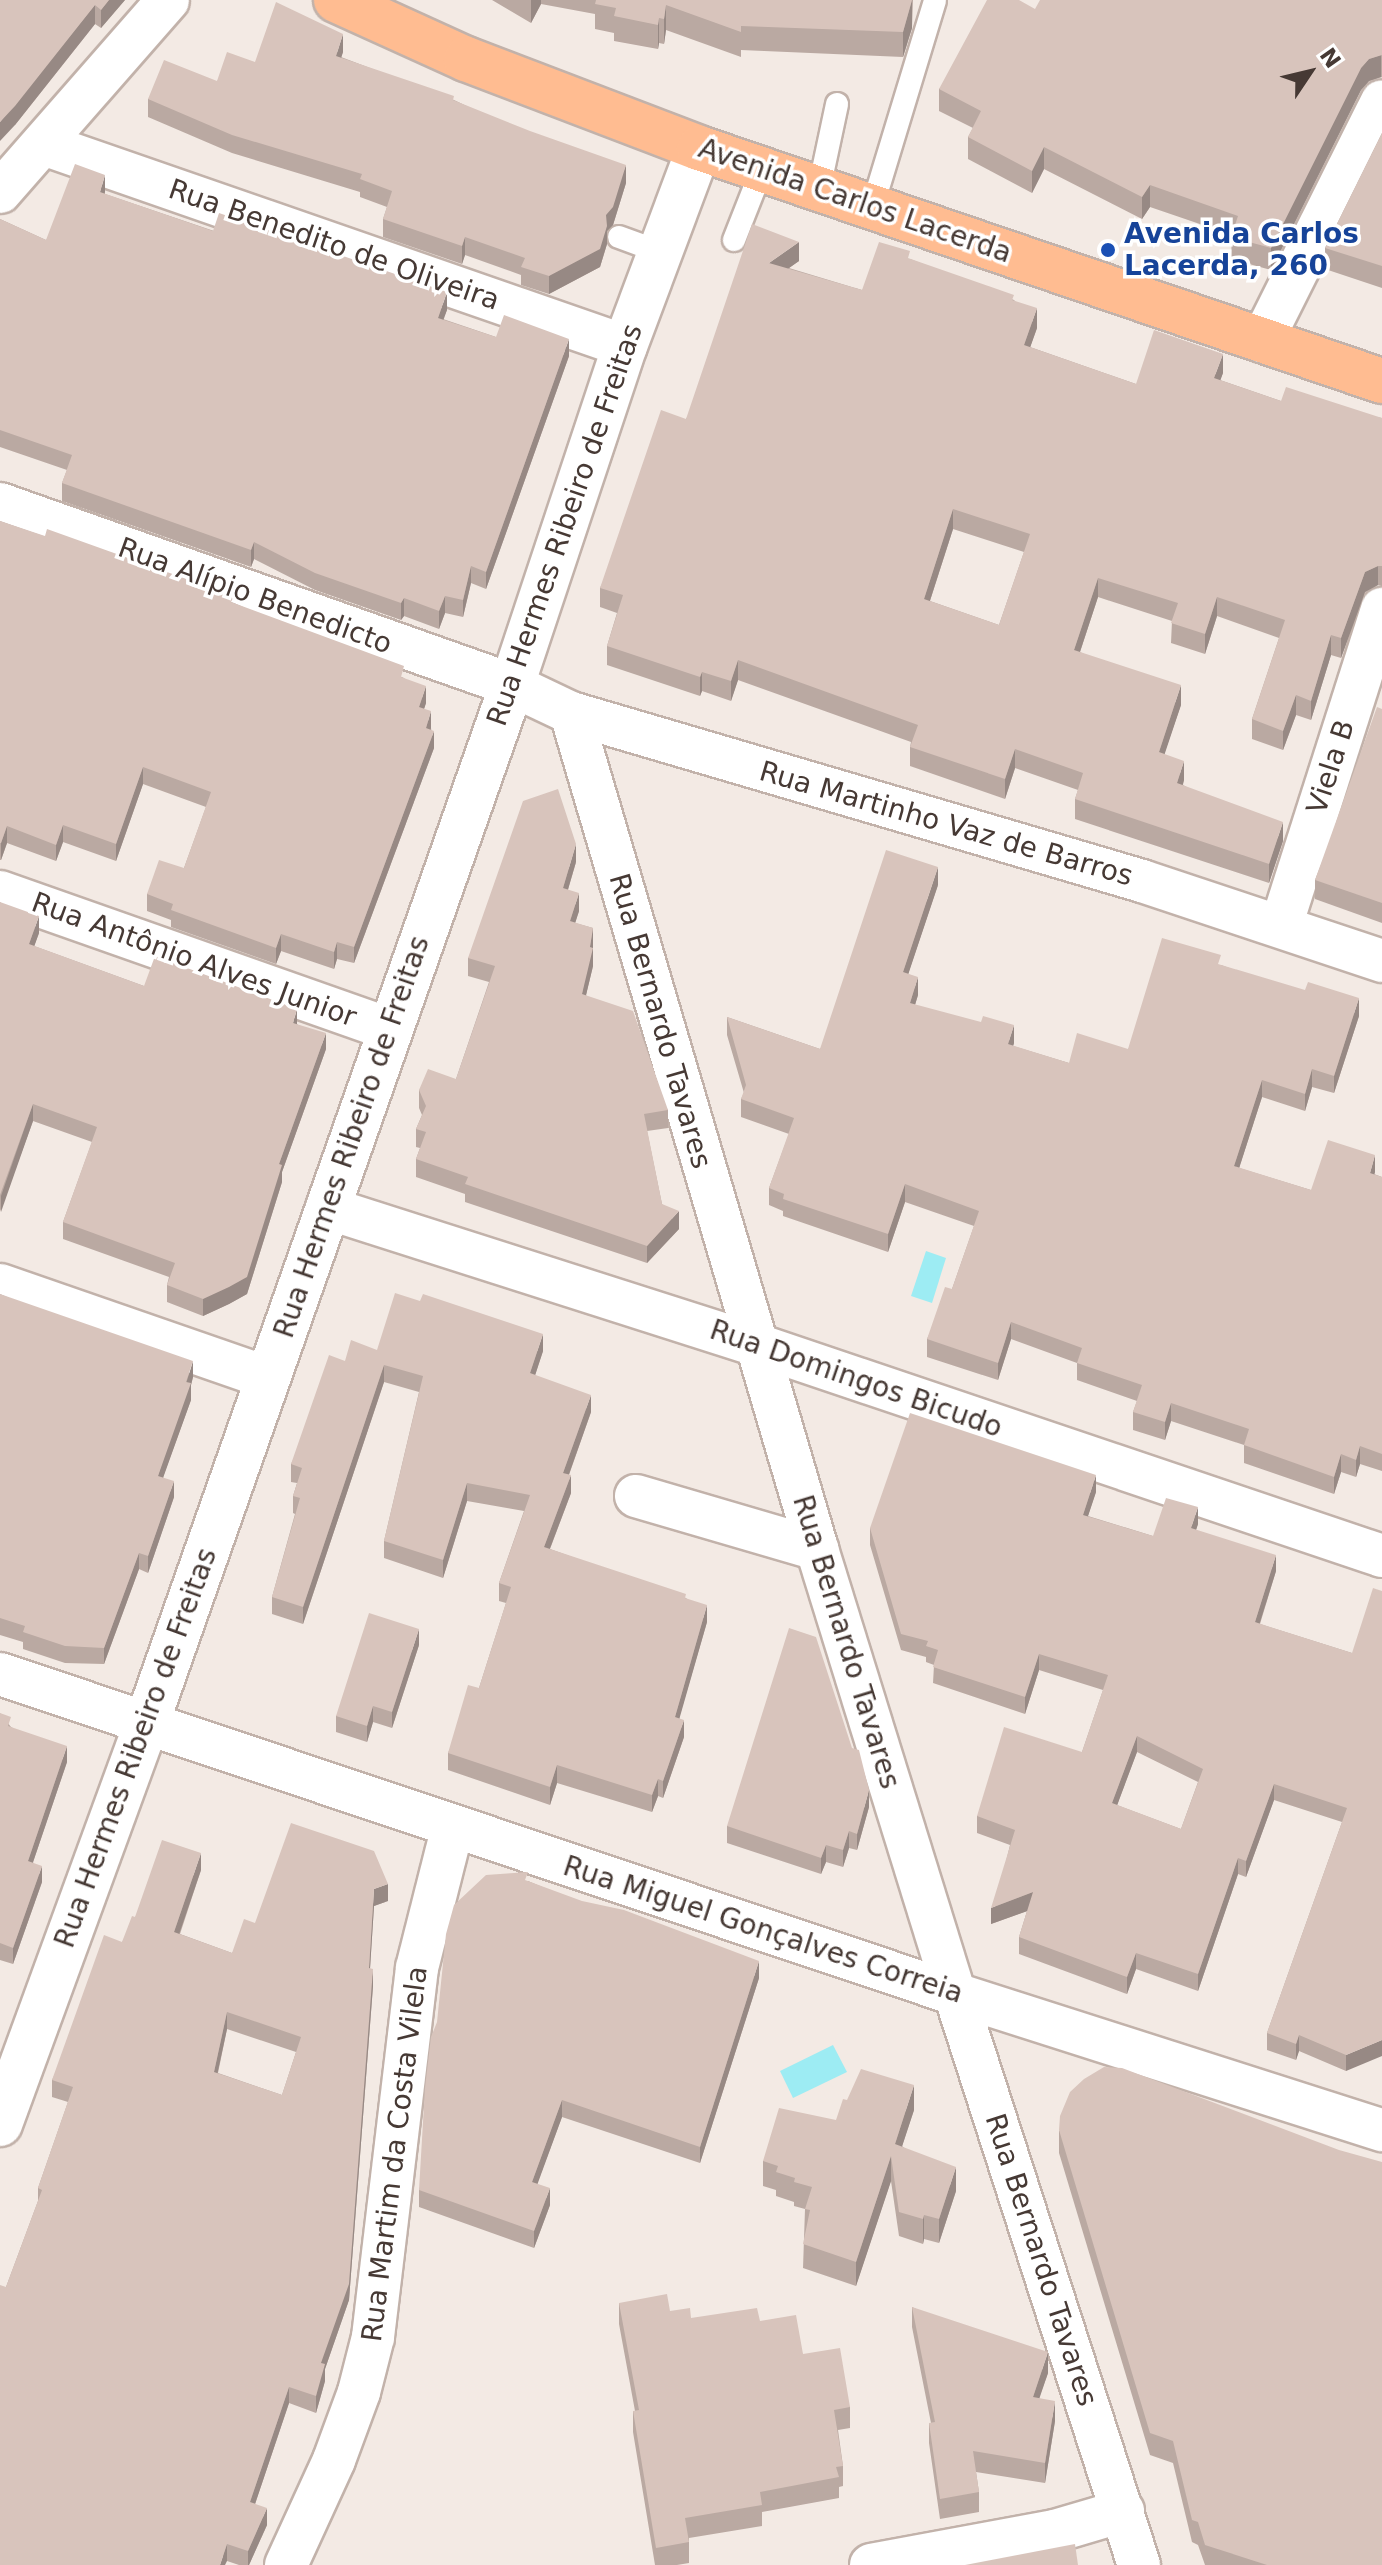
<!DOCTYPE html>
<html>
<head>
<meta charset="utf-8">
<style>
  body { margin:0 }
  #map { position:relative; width:1382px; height:2565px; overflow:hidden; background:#f3eae4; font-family:"DejaVu Sans",sans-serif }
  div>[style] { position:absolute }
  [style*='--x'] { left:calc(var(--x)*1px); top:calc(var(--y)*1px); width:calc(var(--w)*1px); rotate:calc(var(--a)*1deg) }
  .water>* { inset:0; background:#9decf3 }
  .roads { filter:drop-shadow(2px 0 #c2b2aa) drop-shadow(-2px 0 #c2b2aa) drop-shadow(0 2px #c2b2aa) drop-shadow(0 -2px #c2b2aa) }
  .service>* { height:22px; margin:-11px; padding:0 11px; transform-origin:11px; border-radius:11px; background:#fff }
  .minor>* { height:42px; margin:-21px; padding:0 21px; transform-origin:21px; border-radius:21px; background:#fff }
  .tertiary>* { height:44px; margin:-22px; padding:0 22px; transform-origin:22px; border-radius:22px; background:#fff }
  .primary>* { height:44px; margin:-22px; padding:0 22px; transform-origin:22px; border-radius:22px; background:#ffbc91 }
  .wall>* { inset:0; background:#baa9a2 }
  .shaded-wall>* { inset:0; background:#978984 }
  .building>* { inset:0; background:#d8c4bc }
  .dots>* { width:22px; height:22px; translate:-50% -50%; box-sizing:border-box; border:4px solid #fff; border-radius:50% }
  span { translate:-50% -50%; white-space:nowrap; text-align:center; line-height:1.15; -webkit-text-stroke:7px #fff; paint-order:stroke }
  .street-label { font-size:28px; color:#463934 }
  .transit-label { font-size:28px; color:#164399; font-weight:700 }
  .left { translate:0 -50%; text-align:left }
  .north { position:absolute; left:1270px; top:32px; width:80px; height:80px; -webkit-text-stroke:6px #fff; paint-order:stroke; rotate:55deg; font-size:22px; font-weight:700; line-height:32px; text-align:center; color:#463934 }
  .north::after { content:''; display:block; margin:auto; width:28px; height:36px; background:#463934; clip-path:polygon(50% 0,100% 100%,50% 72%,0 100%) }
</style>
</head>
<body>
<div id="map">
  <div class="water">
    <div style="clip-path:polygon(926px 1251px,946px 1258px,932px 1303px,911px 1296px)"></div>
    <div style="clip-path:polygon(833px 2045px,847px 2072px,793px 2098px,780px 2071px)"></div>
  </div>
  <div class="roads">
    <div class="service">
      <div style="--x:819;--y:189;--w:87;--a:-78"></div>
      <div style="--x:872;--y:208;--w:217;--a:-73.1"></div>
      <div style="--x:619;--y:237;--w:44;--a:20.1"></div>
      <div style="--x:734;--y:240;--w:76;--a:-68.5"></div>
    </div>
    <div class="minor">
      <div style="--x:43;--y:144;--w:616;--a:19.14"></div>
      <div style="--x:0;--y:192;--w:255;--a:-48.8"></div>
      <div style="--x:1262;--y:341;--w:268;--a:-63.4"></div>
      <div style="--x:0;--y:504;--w:543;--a:19.47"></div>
      <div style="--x:512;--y:685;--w:65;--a:25.4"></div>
      <div style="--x:571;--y:713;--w:595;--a:16.39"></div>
      <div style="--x:1142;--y:881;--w:253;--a:18.4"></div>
      <div style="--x:571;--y:713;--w:871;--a:73.6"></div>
      <div style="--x:817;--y:1549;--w:466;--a:72.8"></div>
      <div style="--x:955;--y:1994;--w:600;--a:72.14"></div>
      <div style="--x:0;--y:892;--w:411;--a:19.4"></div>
      <div style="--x:1281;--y:926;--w:333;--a:-72.3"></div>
      <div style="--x:327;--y:1208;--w:448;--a:17.7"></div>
      <div style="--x:754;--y:1344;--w:663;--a:18.65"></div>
      <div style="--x:0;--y:1285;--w:284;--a:19.1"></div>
      <div style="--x:636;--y:1496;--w:189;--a:16.3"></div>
      <div style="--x:0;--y:1674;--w:1007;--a:18.52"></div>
      <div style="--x:955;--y:1994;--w:448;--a:17.7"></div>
      <div style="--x:286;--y:2565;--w:115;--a:-65.4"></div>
      <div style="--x:334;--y:2460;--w:72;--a:-69.8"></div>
      <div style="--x:359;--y:2392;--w:57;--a:-75.7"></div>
      <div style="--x:373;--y:2337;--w:372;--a:-83.2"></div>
      <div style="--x:417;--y:1968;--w:146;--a:-75.8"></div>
      <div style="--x:871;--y:2565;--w:187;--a:-10.5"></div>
      <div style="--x:1055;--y:2531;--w:71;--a:-16.4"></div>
    </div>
    <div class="tertiary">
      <div style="--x:0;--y:2124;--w:425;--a:-69.9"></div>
      <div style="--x:146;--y:1725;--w:1103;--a:-70.61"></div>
      <div style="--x:512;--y:685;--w:357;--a:-71.6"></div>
      <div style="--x:625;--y:346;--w:211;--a:-69.5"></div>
    </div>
    <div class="primary">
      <div style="--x:336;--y:0;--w:143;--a:24.4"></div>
      <div style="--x:466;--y:59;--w:249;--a:20.9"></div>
      <div style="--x:699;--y:148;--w:722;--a:18.84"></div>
    </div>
  </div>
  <div class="wall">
    <div style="clip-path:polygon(0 0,125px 0,101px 28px,95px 24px,15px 125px)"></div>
    <div style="clip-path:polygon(492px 0,913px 0,912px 28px,903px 57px,741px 50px,741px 57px,666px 30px,664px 44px,659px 43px,658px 49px,614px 41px,614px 33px,595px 29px,595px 14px,541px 4px,531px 23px)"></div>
    <div style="clip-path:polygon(1382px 0,1382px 77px,1369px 81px,1361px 90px,1271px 270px,1231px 259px,1232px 235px,1150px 207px,1142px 219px,1044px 169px,1032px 193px,968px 159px,968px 137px,973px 128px,939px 111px,939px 89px,1035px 9px)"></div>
    <div style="clip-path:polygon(343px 52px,341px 57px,454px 100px,626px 183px,613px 225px,607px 231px,607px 244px,600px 267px,549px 294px,521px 285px,521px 275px,465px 255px,462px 264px,383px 237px,383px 219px,387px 207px,360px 197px,360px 192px,232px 153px,148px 117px,148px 99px,217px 81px,255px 62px)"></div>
    <div style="clip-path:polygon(1382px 133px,1382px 288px,1325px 269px,1325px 248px)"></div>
    <div style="clip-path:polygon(105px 192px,105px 194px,447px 310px,443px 319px,496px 337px,569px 356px,486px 589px,471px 583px,463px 617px,445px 613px,439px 629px,404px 616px,401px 620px,315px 590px,254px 559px,251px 567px,62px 501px,62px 483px,67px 470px,0 447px,0 219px,46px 240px)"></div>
    <div style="clip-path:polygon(evenodd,799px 242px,799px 261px,789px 268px,862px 290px,910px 259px,1014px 300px,1037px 328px,1030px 347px,1136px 384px,1223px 373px,1220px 380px,1281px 401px,1382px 418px,1382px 586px,1378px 585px,1365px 592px,1341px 658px,1331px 655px,1311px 720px,1296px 715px,1283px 750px,1252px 739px,1252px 719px,1279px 638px,1217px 616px,1205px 654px,1171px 643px,1172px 621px,1098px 597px,1080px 652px,1181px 705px,1164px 754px,1184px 780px,1183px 785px,1283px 841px,1269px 883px,1075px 819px,1075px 799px,1078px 790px,1015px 768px,1005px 799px,910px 766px,910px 747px,911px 742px,738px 680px,731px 701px,702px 691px,700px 696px,607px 665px,607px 646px,617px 613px,600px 607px,600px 588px,686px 419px,799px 242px,953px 529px,1024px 552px,999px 625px,930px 601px,953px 529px)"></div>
    <div style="clip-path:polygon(0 521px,234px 603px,404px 678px,426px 703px,424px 709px,431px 728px,434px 748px,354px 963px,337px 959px,334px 969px,281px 951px,276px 964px,171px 927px,171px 920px,147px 911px,147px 894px,184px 868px,206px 807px,143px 784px,116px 861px,63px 842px,56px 861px,7px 843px,1px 860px,0 860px)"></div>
    <div style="clip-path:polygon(1382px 709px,1382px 923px,1315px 899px,1315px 880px)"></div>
    <div style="clip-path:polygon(576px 862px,568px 890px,579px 911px,575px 923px,593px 928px,593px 966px,586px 995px,668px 1110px,668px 1128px,647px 1131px,662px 1204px,679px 1229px,647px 1263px,465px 1202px,465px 1194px,416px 1177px,416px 1159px,420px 1148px,416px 1147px,416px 1129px,422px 1115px,419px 1108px,419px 1090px,456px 1079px,489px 982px,468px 976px,468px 958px)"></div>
    <div style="clip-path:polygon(938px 885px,908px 974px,918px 995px,915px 1005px,1014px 1043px,1013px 1046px,1069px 1063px,1128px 1049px,1221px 965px,1359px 1016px,1334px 1093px,1312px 1087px,1305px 1111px,1262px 1097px,1239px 1168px,1311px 1190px,1375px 1172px,1374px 1174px,1382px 1177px,1382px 1471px,1360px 1464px,1356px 1477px,1341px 1472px,1334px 1494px,1244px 1463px,1244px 1445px,1171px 1421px,1165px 1440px,1133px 1430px,1133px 1412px,1137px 1401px,1077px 1380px,1077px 1363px,1011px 1339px,998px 1380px,927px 1357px,927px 1339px,952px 1289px,974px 1226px,905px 1202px,888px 1252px,783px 1216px,783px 1211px,769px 1205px,769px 1188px,789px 1134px,741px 1117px,741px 1099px,744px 1093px,727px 1035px,727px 1017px,820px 1049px)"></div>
    <div style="clip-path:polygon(0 902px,39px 933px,34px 946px,144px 986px,297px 1024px,326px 1049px,282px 1172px,282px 1182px,247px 1294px,229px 1304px,203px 1316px,167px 1302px,167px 1285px,169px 1277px,63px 1239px,63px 1222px,92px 1142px,33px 1121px,0 1212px)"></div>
    <div style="clip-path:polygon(0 1294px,193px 1377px,191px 1385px,191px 1400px,163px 1477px,174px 1497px,148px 1573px,139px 1569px,104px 1664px,65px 1663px,23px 1649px,23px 1642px,0 1635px)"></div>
    <div style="clip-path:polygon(377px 1350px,543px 1351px,535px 1375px,591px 1412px,569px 1475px,571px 1493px,550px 1549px,686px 1598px,707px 1622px,679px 1718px,684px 1737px,663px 1798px,658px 1796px,652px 1812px,557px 1783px,550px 1805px,448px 1770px,448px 1753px,479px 1688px,506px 1603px,499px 1601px,499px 1583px,524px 1511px,467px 1501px,443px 1578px,384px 1558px,384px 1541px,419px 1392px,384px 1382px,303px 1624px,272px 1614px,272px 1597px,295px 1514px,293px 1513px,293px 1496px,297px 1483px,291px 1482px,291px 1464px,345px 1361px)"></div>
    <div style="clip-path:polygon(evenodd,1096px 1492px,1088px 1516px,1153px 1536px,1198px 1524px,1196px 1530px,1276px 1571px,1260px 1624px,1352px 1653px,1346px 2071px,1299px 2051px,1296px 2060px,1267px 2050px,1267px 2033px,1342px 1822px,1274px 1800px,1246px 1877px,1238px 1874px,1198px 1991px,1136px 1969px,1127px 1994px,1019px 1954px,1019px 1937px,1027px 1911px,991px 1924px,1010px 1845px,977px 1833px,977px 1816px,1082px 1752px,1103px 1690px,1039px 1670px,1025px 1714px,933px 1683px,934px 1665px,926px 1662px,926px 1657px,901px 1650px,870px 1545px,870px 1528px,1096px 1492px,1137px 1752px,1198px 1782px,1181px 1829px,1117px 1805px,1137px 1752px)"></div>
    <div style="clip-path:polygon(419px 1645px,392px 1728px,373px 1722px,367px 1742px,336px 1732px,336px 1716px)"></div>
    <div style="clip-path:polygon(0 1713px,11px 1727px,67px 1762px,33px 1862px,42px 1882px,13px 1964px,0 1960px)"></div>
    <div style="clip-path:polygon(869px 1807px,857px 1850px,849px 1848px,843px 1867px,826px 1862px,821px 1874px,727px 1843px,727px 1826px)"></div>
    <div style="clip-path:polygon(evenodd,201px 1870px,180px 1934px,232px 1953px,255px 1923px,388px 1901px,374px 1906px,370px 1968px,373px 1986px,349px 2300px,325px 2369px,325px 2381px,316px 2413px,289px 2403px,255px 2504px,267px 2525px,249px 2565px,239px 2565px,227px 2561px,6px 2287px,38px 2201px,38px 2188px,68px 2102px,52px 2097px,52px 2080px,135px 1917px,201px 1870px,227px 2029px,296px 2052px,282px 2095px,218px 2073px,227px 2029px)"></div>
    <div style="clip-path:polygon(528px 1881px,759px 1978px,700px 2163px,562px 2117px,537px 2184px,550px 2205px,534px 2248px,419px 2207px,419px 2190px)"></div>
    <div style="clip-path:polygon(914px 2110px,902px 2146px,956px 2191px,939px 2243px,924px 2239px,923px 2244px,899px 2236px,891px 2181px,856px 2286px,803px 2268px,805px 2209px,794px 2206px,794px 2202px,776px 2196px,776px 2190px,763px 2186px,763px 2161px,836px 2120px)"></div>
    <div style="clip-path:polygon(1059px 2130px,1382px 2565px,1205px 2565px,1198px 2545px,1192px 2542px,1173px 2463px,1150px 2455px,1059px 2153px)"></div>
    <div style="clip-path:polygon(619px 2303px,670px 2311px,691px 2318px,760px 2321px,803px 2354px,850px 2407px,850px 2428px,838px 2430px,843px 2466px,843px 2486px,839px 2487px,839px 2498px,762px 2512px,762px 2526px,689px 2538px,689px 2563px,677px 2565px,655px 2565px,633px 2432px,633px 2411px,635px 2411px,619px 2324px)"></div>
    <div style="clip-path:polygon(912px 2307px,1048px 2373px,1039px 2398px,1055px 2421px,1045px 2483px,976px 2472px,979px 2492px,979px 2512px,940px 2519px,929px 2443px,929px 2423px,931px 2423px,912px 2327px)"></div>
  </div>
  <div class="shaded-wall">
    <div style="clip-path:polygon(109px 0,125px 0,101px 28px,101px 10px)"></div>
    <div style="clip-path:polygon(531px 0,541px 0,541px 4px,531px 23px)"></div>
    <div style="clip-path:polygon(912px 0,912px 28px,903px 57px,903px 32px)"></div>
    <div style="clip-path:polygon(95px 5px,95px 24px,15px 125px,0 141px,0 122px)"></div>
    <div style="clip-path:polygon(666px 5px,666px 30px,664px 44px,664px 19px)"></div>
    <div style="clip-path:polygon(659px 18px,659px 43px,658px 49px,658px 25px)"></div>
    <div style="clip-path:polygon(343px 34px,343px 52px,336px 74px,336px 56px)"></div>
    <div style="clip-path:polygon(1381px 55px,1381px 77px,1369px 81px,1361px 90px,1271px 270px,1271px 248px,1361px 68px,1369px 59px)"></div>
    <div style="clip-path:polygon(1044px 147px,1044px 169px,1032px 193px,1032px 171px)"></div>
    <div style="clip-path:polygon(626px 165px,626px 183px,613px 225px,607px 231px,607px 244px,600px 267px,549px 294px,549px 276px,606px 215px)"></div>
    <div style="clip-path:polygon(105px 175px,105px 192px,100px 209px,100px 192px)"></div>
    <div style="clip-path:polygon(1150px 185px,1150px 207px,1142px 219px,1142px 197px)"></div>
    <div style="clip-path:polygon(465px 237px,465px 255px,462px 264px,462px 246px)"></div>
    <div style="clip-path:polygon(799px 242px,799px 261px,769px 282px,769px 263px)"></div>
    <div style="clip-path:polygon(447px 292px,447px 310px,438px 335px,438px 318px)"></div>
    <div style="clip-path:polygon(1037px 308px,1037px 328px,1024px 365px,1024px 345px)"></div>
    <div style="clip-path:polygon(569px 339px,569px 356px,486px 589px,486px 572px)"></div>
    <div style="clip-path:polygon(1223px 354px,1223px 373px,1214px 398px,1214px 378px)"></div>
    <div style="clip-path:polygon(953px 509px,953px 529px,924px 619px,924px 599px)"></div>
    <div style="clip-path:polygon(254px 542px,254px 559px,251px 567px,251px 550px)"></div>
    <div style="clip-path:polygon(471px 566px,471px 583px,463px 617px,463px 600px)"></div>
    <div style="clip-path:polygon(1378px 566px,1378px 585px,1365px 592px,1341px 658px,1341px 638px,1365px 572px)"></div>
    <div style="clip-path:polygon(1098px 578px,1098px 597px,1074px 670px,1074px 650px)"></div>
    <div style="clip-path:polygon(445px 596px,445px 613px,439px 629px,439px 611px)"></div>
    <div style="clip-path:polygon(1217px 597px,1217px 616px,1205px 654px,1205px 634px)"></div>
    <div style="clip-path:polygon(404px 598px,404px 616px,401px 620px,401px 603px)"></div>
    <div style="clip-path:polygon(1331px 635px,1331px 655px,1311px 720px,1311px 701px)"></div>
    <div style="clip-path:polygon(738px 660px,738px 680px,731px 701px,731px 681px)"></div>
    <div style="clip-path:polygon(702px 672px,702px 691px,700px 696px,700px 677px)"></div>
    <div style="clip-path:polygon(1181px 685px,1181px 705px,1159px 771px,1159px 752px)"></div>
    <div style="clip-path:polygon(426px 686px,426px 703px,419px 724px,419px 707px)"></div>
    <div style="clip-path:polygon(1296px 695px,1296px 715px,1283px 750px,1283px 731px)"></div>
    <div style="clip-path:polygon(431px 711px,431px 728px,426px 745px,426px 728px)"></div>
    <div style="clip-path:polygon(434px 731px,434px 748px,354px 963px,354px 947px)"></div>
    <div style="clip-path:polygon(1015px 749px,1015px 768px,1005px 799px,1005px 779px)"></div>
    <div style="clip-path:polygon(1184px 761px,1184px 780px,1177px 803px,1177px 783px)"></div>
    <div style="clip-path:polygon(143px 767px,143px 784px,116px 861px,116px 844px)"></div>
    <div style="clip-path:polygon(1283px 822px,1283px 841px,1269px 883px,1269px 864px)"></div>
    <div style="clip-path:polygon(63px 825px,63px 842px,56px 861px,56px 845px)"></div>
    <div style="clip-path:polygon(7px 826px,7px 843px,1px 860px,1px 843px)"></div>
    <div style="clip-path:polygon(576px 844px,576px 862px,563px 906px,563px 888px)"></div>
    <div style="clip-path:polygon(938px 867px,938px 885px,903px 990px,903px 972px)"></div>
    <div style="clip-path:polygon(579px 893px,579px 911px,570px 939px,570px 921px)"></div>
    <div style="clip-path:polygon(39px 916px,39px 933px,29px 961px,29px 944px)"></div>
    <div style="clip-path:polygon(593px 928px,593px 966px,582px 1012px,582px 994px)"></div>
    <div style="clip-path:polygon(281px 934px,281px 951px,276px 964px,276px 948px)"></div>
    <div style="clip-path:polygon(337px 942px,337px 959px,334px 969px,334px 952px)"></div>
    <div style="clip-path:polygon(918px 977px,918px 995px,910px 1021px,910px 1003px)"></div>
    <div style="clip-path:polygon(1359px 998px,1359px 1016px,1334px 1093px,1334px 1076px)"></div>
    <div style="clip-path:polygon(297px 1009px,297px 1026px,293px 1023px)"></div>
    <div style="clip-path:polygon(1014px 1025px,1014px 1043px,1008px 1062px,1008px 1044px)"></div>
    <div style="clip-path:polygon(326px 1033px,326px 1049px,282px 1172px,282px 1182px,247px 1294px,229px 1304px,203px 1316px,203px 1299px,279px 1164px)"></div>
    <div style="clip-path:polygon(1312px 1069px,1312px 1087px,1305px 1111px,1305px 1094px)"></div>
    <div style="clip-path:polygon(1262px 1080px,1262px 1097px,1234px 1184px,1234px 1166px)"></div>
    <div style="clip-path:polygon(33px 1104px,33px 1121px,1px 1212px,1px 1196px)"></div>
    <div style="clip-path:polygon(1375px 1155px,1375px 1172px,1370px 1190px,1370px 1173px)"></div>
    <div style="clip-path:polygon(905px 1184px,905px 1202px,888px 1252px,888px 1234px)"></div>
    <div style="clip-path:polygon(679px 1211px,679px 1229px,647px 1263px,647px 1246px)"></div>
    <div style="clip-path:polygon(1011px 1322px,1011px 1339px,998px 1380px,998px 1363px)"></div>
    <div style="clip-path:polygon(543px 1334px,543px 1351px,530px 1391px,530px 1373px)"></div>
    <div style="clip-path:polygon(193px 1361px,193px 1377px,191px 1385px,191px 1400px,158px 1492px,158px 1476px)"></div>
    <div style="clip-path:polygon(384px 1365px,384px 1382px,303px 1624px,303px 1607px)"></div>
    <div style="clip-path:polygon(591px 1395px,591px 1412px,563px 1491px,563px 1473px)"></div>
    <div style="clip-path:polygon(1171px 1403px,1171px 1421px,1165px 1440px,1165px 1422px)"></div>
    <div style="clip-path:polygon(1360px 1446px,1360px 1464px,1356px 1477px,1356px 1460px)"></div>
    <div style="clip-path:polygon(1341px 1454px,1341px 1472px,1334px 1494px,1334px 1477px)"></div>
    <div style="clip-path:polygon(571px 1475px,571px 1493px,544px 1564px,544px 1547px)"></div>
    <div style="clip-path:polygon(1096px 1475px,1096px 1492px,1083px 1531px,1083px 1515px)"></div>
    <div style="clip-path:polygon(174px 1481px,174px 1497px,148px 1573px,148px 1556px)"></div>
    <div style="clip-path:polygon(467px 1483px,467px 1501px,443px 1578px,443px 1560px)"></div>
    <div style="clip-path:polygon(1198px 1507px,1198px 1524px,1191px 1545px,1191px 1528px)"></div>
    <div style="clip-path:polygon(139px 1553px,139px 1569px,104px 1664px,104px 1648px)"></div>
    <div style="clip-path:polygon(1276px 1555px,1276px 1571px,1255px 1638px,1255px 1622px)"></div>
    <div style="clip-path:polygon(707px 1605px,707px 1622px,675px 1734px,675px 1717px)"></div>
    <div style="clip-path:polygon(419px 1629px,419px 1645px,392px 1728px,392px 1712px)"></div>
    <div style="clip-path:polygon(1039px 1654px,1039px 1670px,1025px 1714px,1025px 1697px)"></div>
    <div style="clip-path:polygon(373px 1706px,373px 1722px,367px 1742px,367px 1726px)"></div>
    <div style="clip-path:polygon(684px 1720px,684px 1737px,663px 1798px,663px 1781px)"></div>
    <div style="clip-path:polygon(1137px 1736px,1137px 1752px,1112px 1819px,1112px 1803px)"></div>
    <div style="clip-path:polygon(67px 1746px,67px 1762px,28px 1877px,28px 1861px)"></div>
    <div style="clip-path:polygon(557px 1765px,557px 1783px,550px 1805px,550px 1787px)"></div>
    <div style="clip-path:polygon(658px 1779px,658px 1796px,652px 1812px,652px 1795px)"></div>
    <div style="clip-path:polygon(1274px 1784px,1274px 1800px,1246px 1877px,1246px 1861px)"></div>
    <div style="clip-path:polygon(869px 1790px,869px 1807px,857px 1850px,857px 1834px)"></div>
    <div style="clip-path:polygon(849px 1831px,849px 1848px,843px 1867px,843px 1850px)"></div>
    <div style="clip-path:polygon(826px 1845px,826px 1862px,821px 1874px,821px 1858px)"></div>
    <div style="clip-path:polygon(201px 1853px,201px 1870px,174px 1949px,174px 1932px)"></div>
    <div style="clip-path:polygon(1238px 1858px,1238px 1874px,1198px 1991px,1198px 1974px)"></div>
    <div style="clip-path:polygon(42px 1866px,42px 1882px,13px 1964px,13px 1948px)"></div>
    <div style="clip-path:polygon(388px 1884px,388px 1901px,374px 1906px,369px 1985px,369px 1968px,374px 1889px)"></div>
    <div style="clip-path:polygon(1033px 1892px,1033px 1909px,991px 1924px,991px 1908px)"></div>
    <div style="clip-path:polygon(1136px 1953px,1136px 1969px,1127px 1994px,1127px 1977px)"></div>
    <div style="clip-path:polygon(759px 1961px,759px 1978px,700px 2163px,700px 2147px)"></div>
    <div style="clip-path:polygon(373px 1969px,373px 1986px,349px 2300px,325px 2369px,325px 2381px,316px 2413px,316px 2396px)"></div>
    <div style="clip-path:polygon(227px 2012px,227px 2029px,214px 2089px,214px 2072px)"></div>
    <div style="clip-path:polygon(1299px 2035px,1299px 2051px,1296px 2060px,1296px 2044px)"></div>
    <div style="clip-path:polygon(1382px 2040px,1382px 2056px,1346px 2071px,1346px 2055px)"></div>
    <div style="clip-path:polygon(914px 2085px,914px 2110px,895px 2168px,895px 2144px)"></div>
    <div style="clip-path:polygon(562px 2100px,562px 2117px,532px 2199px,532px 2182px)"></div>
    <div style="clip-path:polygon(891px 2156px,891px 2181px,856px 2286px,856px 2262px)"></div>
    <div style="clip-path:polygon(956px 2167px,956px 2191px,939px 2243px,939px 2219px)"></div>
    <div style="clip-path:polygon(550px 2188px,550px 2205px,534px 2248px,534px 2231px)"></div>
    <div style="clip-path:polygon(924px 2215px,924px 2239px,923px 2244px,923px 2219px)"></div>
    <div style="clip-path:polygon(1048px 2352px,1048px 2373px,1033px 2417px,1033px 2397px)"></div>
    <div style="clip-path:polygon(289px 2387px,289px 2403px,250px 2519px,250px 2502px)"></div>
    <div style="clip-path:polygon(1055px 2401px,1055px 2421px,1045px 2483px,1045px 2463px)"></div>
    <div style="clip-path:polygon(267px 2508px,267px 2525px,249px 2565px,248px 2565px,248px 2551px)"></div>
    <div style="clip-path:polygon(227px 2544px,227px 2561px,225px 2565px,220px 2565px)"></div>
  </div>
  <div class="building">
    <div style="clip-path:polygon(0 0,109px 0,101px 10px,95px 5px,15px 106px,0 122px)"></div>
    <div style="clip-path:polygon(596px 0,912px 0,903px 32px,741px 26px,741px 32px,666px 5px,664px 19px,659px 18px,658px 25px,614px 16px,616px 8px,595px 4px)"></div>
    <div style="clip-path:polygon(987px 0,1019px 0,1035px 9px,1040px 0,1382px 0,1382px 55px,1369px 59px,1361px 68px,1271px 248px,1231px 237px,1238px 216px,1150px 185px,1142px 197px,1044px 147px,1032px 171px,968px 137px,981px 111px,939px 89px)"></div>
    <div style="clip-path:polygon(276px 2px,343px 34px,336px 56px,454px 96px,453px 100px,530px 131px,626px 165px,613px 207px,606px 215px,607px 226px,600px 249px,549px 276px,521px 267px,525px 258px,465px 237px,462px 246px,383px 219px,392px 191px,360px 179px,362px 174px,232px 135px,148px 99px,164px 60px,217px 81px,227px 52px,255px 62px)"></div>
    <div style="clip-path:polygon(1382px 133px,1382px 266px,1325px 248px)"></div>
    <div style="clip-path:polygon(75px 164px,105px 175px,100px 192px,213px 231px,219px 213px,447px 292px,438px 318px,496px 337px,504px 315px,569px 339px,486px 572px,471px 566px,463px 600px,445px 596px,439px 611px,404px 598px,401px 603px,315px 573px,254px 542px,251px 550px,62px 483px,72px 455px,0 430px,0 219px,46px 240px)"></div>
    <div style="clip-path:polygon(evenodd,752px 224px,799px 242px,769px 263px,862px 290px,879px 242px,910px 251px,908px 258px,1014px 295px,1012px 300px,1037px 308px,1024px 345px,1136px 384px,1154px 330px,1223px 354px,1214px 378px,1281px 401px,1286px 387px,1382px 418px,1382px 566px,1378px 566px,1365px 572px,1341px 638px,1331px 635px,1311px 701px,1296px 695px,1283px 731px,1252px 719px,1285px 620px,1217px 597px,1205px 634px,1171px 623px,1178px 603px,1098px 578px,1074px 650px,1181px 685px,1159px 752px,1184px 761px,1177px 783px,1283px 822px,1269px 864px,1075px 799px,1083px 773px,1015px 749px,1005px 779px,910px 747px,918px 725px,738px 660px,731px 681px,702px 672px,700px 677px,607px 646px,623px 595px,600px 588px,661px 410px,686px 419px,752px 224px,953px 509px,1030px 534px,999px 625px,924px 599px,953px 509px)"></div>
    <div style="clip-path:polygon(0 521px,45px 536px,47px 529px,234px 596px,231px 602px,404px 666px,401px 677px,426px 686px,419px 707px,431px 711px,426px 728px,434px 731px,354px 947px,337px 942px,334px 952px,281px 934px,276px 948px,171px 910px,173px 904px,147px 894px,159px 860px,184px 868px,211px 792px,143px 767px,116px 844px,63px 825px,56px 845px,7px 826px,1px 843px,0 843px)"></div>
    <div style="clip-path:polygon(1377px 707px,1382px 709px,1382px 903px,1315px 880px)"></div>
    <div style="clip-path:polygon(558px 789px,576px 844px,563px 888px,579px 893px,570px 921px,593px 928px,590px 947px,593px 948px,582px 994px,633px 1011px,668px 1110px,644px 1114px,662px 1204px,679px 1211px,647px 1246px,465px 1184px,468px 1177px,416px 1159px,426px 1132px,416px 1129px,426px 1106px,419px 1090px,428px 1069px,456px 1079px,495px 966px,468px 958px,523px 801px)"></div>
    <div style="clip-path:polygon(886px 850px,938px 867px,903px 972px,918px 977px,910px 1003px,981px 1022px,983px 1016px,1014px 1025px,1008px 1044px,1069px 1063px,1077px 1033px,1128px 1049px,1162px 938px,1221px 955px,1218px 964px,1305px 990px,1308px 982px,1359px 998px,1334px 1076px,1312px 1069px,1305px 1094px,1262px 1080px,1234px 1166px,1311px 1190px,1328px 1140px,1375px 1155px,1370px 1173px,1382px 1177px,1382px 1454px,1360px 1446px,1356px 1460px,1341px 1454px,1334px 1477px,1244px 1445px,1249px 1429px,1171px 1403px,1165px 1422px,1133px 1412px,1142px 1385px,1077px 1363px,1082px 1348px,1011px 1322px,998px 1363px,927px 1339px,945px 1287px,952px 1289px,979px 1211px,905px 1184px,888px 1234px,783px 1199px,784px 1194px,769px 1188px,794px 1118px,741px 1099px,746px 1085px,727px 1017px,820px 1049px)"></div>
    <div style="clip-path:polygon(0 902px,39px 916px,29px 944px,144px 986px,155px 956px,297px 1009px,293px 1023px,326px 1033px,279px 1164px,282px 1165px,247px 1277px,229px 1287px,203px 1299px,167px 1285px,175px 1263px,63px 1222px,97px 1127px,33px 1104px,0 1195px)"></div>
    <div style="clip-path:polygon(395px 1293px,420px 1301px,423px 1294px,543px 1334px,530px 1373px,591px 1395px,563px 1473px,571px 1475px,544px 1547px,686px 1594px,685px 1598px,707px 1605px,675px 1717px,684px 1720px,663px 1781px,658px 1779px,652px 1795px,557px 1765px,550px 1787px,448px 1753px,468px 1685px,479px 1688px,511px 1587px,499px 1583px,530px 1495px,467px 1483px,443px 1560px,384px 1541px,423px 1376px,384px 1365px,303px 1607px,272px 1597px,300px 1498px,293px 1496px,302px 1468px,291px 1464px,329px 1355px,345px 1361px,351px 1340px,377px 1350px)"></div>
    <div style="clip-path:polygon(0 1294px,193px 1361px,186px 1382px,191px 1383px,158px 1476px,174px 1481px,148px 1556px,139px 1553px,104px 1648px,65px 1646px,23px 1632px,25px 1626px,0 1618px)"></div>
    <div style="clip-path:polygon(evenodd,910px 1413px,1096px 1475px,1083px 1515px,1153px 1536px,1166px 1498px,1198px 1507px,1191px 1528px,1276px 1555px,1255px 1622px,1270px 1627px,1352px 1653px,1373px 1588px,1382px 1591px,1382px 2040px,1346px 2055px,1299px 2035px,1296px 2044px,1267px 2033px,1347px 1808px,1274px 1784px,1246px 1861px,1238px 1858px,1198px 1974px,1136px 1953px,1127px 1977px,1019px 1937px,1033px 1892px,991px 1908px,1015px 1830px,977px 1816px,1004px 1727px,1082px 1752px,1108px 1675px,1039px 1654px,1025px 1697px,933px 1667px,938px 1650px,926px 1646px,928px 1641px,901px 1634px,870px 1528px,910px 1413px,1137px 1736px,1203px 1769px,1181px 1829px,1112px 1803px,1137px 1736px)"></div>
    <div style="clip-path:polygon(369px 1613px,419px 1629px,392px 1712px,373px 1706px,367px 1726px,336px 1716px)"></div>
    <div style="clip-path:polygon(789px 1628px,816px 1637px,852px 1748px,859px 1750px,869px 1790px,857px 1834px,849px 1831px,843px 1850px,826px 1845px,821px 1858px,727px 1826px)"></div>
    <div style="clip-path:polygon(0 1713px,11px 1717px,8px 1726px,67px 1746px,28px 1861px,42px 1866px,13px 1948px,0 1943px)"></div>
    <div style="clip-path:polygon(evenodd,291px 1823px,374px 1851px,388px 1884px,374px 1889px,369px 1968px,373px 1969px,349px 2284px,321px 2363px,325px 2364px,316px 2396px,289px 2387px,250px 2502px,267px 2508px,248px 2551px,227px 2544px,220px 2565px,0 2565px,0 2285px,6px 2287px,42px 2190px,38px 2188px,73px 2087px,52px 2080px,104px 1935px,122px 1942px,132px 1916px,135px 1917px,162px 1840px,201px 1853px,174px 1932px,232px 1953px,244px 1919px,255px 1923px,291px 1823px,227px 2012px,301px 2037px,282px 2095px,214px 2072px,227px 2012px)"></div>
    <div style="clip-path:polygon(528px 1872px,525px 1880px,582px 1901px,624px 1910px,759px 1961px,700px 2147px,562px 2100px,532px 2182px,550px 2188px,534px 2231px,419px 2190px,425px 2088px,431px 2037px,437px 2022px,446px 1934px,454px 1905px,486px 1875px)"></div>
    <div style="clip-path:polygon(1104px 2067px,1122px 2068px,1339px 2150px,1382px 2162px,1382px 2565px,1267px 2565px,1205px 2545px,1198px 2522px,1192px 2520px,1173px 2441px,1150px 2433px,1059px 2130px,1060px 2116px,1070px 2092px,1084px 2079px)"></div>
    <div style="clip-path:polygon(861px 2069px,914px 2085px,895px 2144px,956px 2167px,939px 2219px,924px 2215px,923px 2219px,899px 2212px,891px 2156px,856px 2262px,803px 2244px,810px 2210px,805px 2209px,812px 2187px,794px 2182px,795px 2178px,776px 2172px,778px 2166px,763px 2161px,779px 2108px,836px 2120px,843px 2099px,847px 2100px)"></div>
    <div style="clip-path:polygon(667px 2294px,670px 2311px,690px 2308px,691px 2318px,757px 2308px,760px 2321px,796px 2315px,803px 2354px,840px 2348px,850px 2407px,834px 2410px,843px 2466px,836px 2467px,839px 2477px,760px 2492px,762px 2505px,685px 2518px,689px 2542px,656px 2548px,633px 2411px,639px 2410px,619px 2303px)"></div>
    <div style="clip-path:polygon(912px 2307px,1048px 2352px,1033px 2397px,1055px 2401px,1045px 2463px,973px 2451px,979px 2492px,940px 2499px,929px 2423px,935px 2422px)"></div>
    <div style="clip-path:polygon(1075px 2544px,1078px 2565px,965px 2565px)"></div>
  </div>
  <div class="dots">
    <div style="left:1108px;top:250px;background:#1a4fb4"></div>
  </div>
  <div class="street-label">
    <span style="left:855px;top:201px;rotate:19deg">Avenida Carlos Lacerda</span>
    <span style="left:334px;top:245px;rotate:19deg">Rua Benedito de Oliveira</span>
    <span style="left:565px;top:525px;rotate:-71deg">Rua Hermes Ribeiro de Freitas</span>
    <span style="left:255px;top:596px;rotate:20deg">Rua Alípio Benedicto</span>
    <span style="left:1331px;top:767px;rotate:-72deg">Viela B</span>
    <span style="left:946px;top:824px;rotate:16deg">Rua Martinho Vaz de Barros</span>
    <span style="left:194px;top:960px;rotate:20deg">Rua Antônio Alves Junior</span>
    <span style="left:660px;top:1021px;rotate:74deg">Rua Bernardo Tavares</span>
    <span style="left:352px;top:1137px;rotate:-71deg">Rua Hermes Ribeiro de Freitas</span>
    <span style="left:856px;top:1379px;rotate:19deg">Rua Domingos Bicudo</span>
    <span style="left:846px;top:1642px;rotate:73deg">Rua Bernardo Tavares</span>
    <span style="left:136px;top:1748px;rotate:-70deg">Rua Hermes Ribeiro de Freitas</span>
    <span style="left:763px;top:1930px;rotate:18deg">Rua Miguel Gonçalves Correia</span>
    <span style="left:395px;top:2154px;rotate:-83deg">Rua Martim da Costa Vilela</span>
    <span style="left:1041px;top:2260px;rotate:72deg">Rua Bernardo Tavares</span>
  </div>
  <div class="transit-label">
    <span class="left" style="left:1124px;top:250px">Avenida Carlos<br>Lacerda, 260</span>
  </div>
  <div class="north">N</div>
</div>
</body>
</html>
